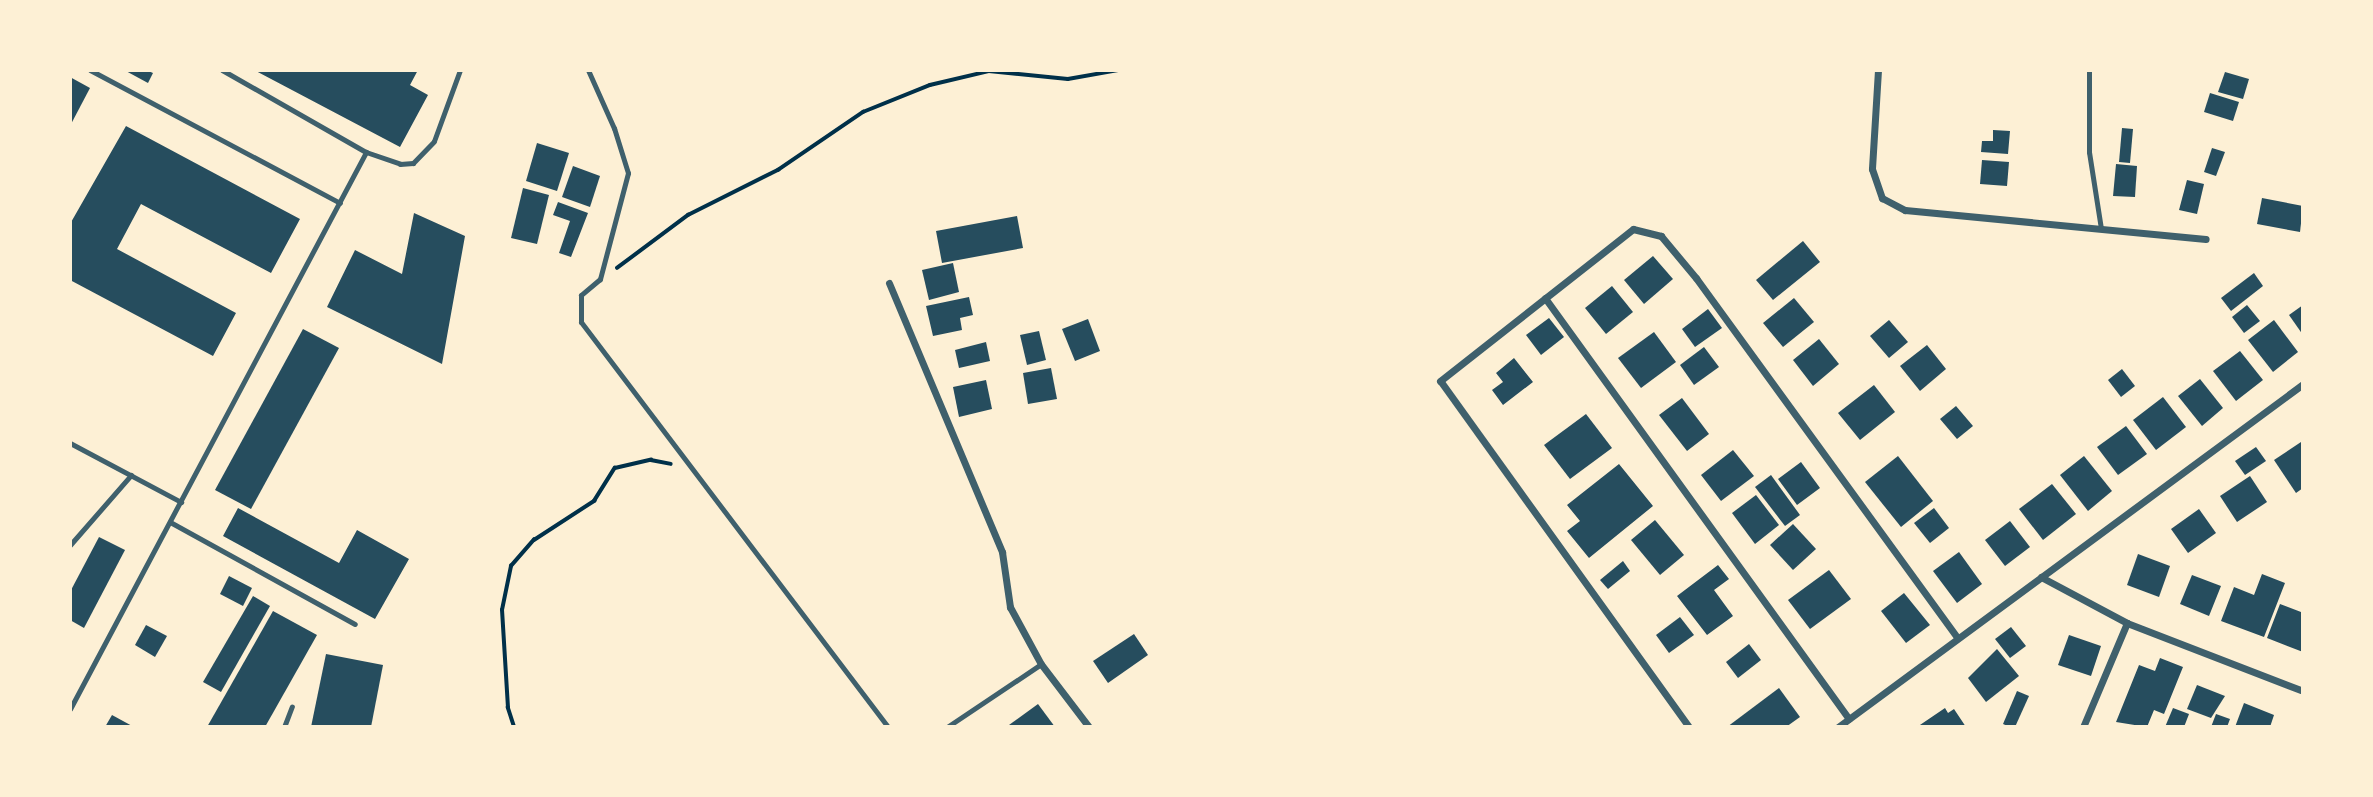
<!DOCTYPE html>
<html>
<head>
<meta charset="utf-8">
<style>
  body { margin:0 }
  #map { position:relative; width:2373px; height:797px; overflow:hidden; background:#fdf0d5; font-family:"Work Sans",sans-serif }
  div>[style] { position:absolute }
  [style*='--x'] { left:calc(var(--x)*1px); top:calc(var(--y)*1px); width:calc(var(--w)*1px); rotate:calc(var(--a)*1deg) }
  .building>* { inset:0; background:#264d5e }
  .path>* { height:3.5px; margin:-1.75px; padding:0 1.75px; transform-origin:1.75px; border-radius:1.75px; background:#003049 }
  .service>* { height:5px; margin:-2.5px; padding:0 2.5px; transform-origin:2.5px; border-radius:2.5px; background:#3f606c }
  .minor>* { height:7px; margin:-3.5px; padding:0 3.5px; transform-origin:3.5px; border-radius:3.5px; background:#3f606c }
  span { translate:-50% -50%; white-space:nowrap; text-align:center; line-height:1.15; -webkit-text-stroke:5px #fdf0d5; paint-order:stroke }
  .frame { position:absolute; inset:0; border:72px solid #fdf0d5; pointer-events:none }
</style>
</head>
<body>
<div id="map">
  <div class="building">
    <div style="clip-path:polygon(124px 70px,146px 70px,153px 73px,148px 83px)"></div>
    <div style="clip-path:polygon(254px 70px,418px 70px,410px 85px,428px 95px,400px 147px)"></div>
    <div style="clip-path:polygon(2225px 72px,2249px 79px,2243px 99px,2218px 92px)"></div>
    <div style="clip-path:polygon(70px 77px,90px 88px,70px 126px)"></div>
    <div style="clip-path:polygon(2210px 93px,2239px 102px,2233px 121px,2204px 112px)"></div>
    <div style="clip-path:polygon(126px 126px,300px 219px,271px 273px,141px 204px,117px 249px,236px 313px,213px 356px,70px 280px,70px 224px)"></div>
    <div style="clip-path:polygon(2122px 128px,2133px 129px,2130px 163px,2119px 162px)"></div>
    <div style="clip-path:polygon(1993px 130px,2010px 131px,2008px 154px,1981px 152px,1982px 141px,1993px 141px)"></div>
    <div style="clip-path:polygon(537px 143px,569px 153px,557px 191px,526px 181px)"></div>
    <div style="clip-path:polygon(2212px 148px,2225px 152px,2216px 176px,2204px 172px)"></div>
    <div style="clip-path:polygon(1982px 160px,2009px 162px,2007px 186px,1980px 184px)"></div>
    <div style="clip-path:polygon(2116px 164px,2137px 166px,2135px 197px,2113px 196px)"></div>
    <div style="clip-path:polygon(573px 166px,600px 176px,590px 207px,562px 197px)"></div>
    <div style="clip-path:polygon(2187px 180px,2204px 184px,2197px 214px,2179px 210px)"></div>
    <div style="clip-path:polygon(523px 188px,549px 195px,537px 244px,511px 238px)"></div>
    <div style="clip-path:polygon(2262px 198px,2303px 206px,2300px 232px,2257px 224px)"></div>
    <div style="clip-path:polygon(558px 202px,588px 213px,571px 257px,559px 253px,570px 221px,553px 215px)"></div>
    <div style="clip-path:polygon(414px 213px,465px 236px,442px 364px,327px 307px,355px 250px,402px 274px)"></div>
    <div style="clip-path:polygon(1017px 216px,1023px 248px,942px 263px,936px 231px)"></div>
    <div style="clip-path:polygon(1803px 241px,1820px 262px,1773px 300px,1756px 280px)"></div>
    <div style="clip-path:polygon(1653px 256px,1673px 279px,1644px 304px,1624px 280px)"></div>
    <div style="clip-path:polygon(953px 263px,959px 292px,929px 300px,922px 270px)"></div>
    <div style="clip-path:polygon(2254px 273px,2263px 286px,2231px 311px,2221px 298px)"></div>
    <div style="clip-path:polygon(1612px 286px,1633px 312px,1606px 334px,1585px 308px)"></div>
    <div style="clip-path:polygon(969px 297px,973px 315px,960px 318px,962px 330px,933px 336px,926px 306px)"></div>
    <div style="clip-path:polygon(1794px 298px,1814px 322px,1783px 347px,1763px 323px)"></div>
    <div style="clip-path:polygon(2247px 305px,2260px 321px,2244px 333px,2232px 317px)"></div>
    <div style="clip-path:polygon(2303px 305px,2303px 335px,2289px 315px)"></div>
    <div style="clip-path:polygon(1708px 309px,1722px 328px,1695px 347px,1682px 329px)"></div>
    <div style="clip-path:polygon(1549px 318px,1564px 337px,1541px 355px,1526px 335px)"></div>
    <div style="clip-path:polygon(1088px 319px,1100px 351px,1075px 361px,1062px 329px)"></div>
    <div style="clip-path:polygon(1889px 320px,1908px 342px,1889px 358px,1870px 336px)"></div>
    <div style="clip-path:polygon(2274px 320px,2298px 352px,2273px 372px,2248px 340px)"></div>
    <div style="clip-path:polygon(303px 329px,339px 348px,251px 509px,215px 490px)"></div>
    <div style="clip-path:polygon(1039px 331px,1046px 360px,1027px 365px,1020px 335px)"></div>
    <div style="clip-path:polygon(1654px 332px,1676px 362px,1641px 388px,1618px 358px)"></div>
    <div style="clip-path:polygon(1819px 339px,1839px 364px,1813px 386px,1793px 360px)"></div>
    <div style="clip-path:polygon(986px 342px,990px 361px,959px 368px,955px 350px)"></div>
    <div style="clip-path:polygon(1927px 345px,1946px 369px,1920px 391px,1900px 366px)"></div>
    <div style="clip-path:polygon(1704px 347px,1719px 367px,1694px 385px,1680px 365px)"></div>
    <div style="clip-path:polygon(2240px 351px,2263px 380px,2236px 401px,2213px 371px)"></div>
    <div style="clip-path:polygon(1514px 358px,1533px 382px,1503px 405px,1492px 390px,1503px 382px,1496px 373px)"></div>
    <div style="clip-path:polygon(1051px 368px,1057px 399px,1028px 404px,1023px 373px)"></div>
    <div style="clip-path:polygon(2122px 369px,2135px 386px,2121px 397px,2108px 380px)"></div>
    <div style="clip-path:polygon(2200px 379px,2223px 408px,2202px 426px,2178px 396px)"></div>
    <div style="clip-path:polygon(986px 380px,992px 409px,959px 417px,953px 387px)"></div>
    <div style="clip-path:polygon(1874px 385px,1895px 412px,1860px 440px,1838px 413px)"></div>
    <div style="clip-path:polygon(2163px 397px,2186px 427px,2156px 450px,2133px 420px)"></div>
    <div style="clip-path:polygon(1682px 398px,1709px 434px,1687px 451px,1659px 415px)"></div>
    <div style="clip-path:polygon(1956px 406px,1973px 426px,1957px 439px,1940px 419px)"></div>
    <div style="clip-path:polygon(1586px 414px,1612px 448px,1570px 479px,1544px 445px)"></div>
    <div style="clip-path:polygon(2126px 426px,2147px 454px,2118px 475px,2097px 447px)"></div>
    <div style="clip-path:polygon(2301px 442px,2303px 488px,2296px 493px,2274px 460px)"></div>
    <div style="clip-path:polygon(2256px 447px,2266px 461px,2245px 475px,2235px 461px)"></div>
    <div style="clip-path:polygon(1733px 450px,1754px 476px,1721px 501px,1701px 475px)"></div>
    <div style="clip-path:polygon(1898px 456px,1933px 501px,1901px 527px,1865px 482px)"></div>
    <div style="clip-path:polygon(2084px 456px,2112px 491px,2088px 511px,2060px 475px)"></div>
    <div style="clip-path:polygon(1801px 462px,1820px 488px,1797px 505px,1778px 479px)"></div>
    <div style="clip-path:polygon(1619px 464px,1653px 506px,1589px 558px,1567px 531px,1580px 521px,1567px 505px)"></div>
    <div style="clip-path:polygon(1771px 475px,1800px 515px,1785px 526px,1755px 487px)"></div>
    <div style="clip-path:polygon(2250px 476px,2267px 502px,2237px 522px,2220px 496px)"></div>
    <div style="clip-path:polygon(2052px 484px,2076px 514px,2043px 540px,2019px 509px)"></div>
    <div style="clip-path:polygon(1756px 495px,1779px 525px,1755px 544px,1732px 513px)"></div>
    <div style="clip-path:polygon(238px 508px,339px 563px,357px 530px,409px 559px,375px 619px,223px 536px)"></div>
    <div style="clip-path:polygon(1934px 508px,1949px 528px,1930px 543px,1914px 523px)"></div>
    <div style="clip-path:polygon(2199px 509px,2216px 533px,2188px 553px,2171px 529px)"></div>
    <div style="clip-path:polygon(1655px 520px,1684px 555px,1660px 575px,1631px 540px)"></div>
    <div style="clip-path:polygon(2010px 521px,2030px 547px,2005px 566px,1985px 540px)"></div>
    <div style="clip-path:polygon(1793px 524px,1816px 549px,1793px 570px,1770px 545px)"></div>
    <div style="clip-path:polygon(99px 537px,125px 550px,84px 628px,70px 620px,70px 592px)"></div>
    <div style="clip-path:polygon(1959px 552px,1982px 584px,1957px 603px,1933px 571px)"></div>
    <div style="clip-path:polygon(2138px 554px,2170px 566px,2159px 597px,2127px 585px)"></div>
    <div style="clip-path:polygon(1623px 561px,1630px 571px,1608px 589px,1600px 580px)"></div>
    <div style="clip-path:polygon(1718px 565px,1729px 579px,1714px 590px,1733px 616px,1707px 635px,1677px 596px)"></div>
    <div style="clip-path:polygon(1829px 570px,1851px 599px,1810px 629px,1788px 600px)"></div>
    <div style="clip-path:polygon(2262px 574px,2285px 583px,2264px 637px,2221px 621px,2234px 587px,2254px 595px)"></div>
    <div style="clip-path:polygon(2192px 575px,2221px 586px,2209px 616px,2180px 604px)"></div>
    <div style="clip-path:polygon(229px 576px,252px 588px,243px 606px,220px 594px)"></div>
    <div style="clip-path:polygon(1904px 593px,1930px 625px,1906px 643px,1881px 611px)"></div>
    <div style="clip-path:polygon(253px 596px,270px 606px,221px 692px,203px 682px)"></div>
    <div style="clip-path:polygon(2280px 604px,2301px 612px,2303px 607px,2303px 652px,2267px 638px)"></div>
    <div style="clip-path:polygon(273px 611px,317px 635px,265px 727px,207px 727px)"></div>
    <div style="clip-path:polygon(1680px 617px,1694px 635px,1669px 653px,1656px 635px)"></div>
    <div style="clip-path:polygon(146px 625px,167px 636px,155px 657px,135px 645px)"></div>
    <div style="clip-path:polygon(2011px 627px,2026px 646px,2010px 658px,1995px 639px)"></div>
    <div style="clip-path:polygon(1134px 634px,1148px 655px,1108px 683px,1093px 661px)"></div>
    <div style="clip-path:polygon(2069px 635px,2101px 646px,2091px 676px,2058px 665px)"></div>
    <div style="clip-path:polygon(1749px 644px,1761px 660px,1738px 678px,1726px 662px)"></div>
    <div style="clip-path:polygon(1997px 649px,2019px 676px,1986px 702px,1968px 678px)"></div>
    <div style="clip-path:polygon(326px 654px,383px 665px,371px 727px,311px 727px)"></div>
    <div style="clip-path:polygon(2160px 658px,2183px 667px,2164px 714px,2154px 710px,2147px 727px,2116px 722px,2139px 665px,2155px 671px)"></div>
    <div style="clip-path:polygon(2197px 685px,2225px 696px,2211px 718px,2187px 709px)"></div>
    <div style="clip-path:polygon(1779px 688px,1800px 717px,1786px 727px,1727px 727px)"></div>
    <div style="clip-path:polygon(2017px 691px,2029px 696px,2015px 727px,2010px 727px,2003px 724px)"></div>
    <div style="clip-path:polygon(2244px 703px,2274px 715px,2270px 727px,2235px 727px)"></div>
    <div style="clip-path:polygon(1038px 704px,1055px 727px,1010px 727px,1009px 725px)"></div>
    <div style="clip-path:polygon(1945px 708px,1948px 713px,1954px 709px,1966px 727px,1917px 727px)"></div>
    <div style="clip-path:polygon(2173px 708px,2189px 714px,2184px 727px,2165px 727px)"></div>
    <div style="clip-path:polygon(2216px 714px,2230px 719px,2227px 727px,2211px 727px)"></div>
    <div style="clip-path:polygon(112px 715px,134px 727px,105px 727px)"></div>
  </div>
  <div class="path">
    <div style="--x:617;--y:268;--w:89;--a:-36.7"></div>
    <div style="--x:688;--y:215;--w:101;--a:-26.6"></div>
    <div style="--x:778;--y:170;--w:103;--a:-34.3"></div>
    <div style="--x:863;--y:112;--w:72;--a:-21.9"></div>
    <div style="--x:930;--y:85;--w:61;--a:-13.3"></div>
    <div style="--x:989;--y:71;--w:79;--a:5.8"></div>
    <div style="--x:1068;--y:79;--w:52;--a:-10"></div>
    <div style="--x:514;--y:727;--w:20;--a:-108"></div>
    <div style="--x:508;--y:708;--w:98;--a:-93.5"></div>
    <div style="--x:502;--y:610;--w:45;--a:-78.4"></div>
    <div style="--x:511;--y:566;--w:35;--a:-49"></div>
    <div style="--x:534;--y:540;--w:72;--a:-33"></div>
    <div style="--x:594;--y:501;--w:39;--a:-58"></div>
    <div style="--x:615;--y:468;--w:37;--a:-13"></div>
    <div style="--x:651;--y:460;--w:20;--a:11"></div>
  </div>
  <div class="service">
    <div style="--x:90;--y:70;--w:283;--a:28"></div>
    <div style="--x:222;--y:70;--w:166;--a:29.7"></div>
    <div style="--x:366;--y:152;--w:36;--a:19"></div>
    <div style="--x:400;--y:164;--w:13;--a:-4"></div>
    <div style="--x:413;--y:163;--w:30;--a:-46"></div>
    <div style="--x:434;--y:141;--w:76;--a:-69.9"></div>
    <div style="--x:588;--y:70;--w:64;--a:65.9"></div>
    <div style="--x:614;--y:128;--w:47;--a:72.7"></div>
    <div style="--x:628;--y:173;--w:110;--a:104.8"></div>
    <div style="--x:600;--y:279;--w:25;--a:140"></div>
    <div style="--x:581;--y:295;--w:27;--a:90"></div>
    <div style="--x:581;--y:322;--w:508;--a:52.84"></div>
    <div style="--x:2089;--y:70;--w:82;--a:90"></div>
    <div style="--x:2089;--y:152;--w:78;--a:81.1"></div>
    <div style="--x:70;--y:443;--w:126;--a:28"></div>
    <div style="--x:170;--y:522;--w:211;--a:28.9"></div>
    <div style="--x:70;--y:545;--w:93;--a:-48.9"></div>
    <div style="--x:70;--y:709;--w:631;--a:-62.01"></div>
    <div style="--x:284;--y:727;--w:22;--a:-69"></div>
    <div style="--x:947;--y:727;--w:113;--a:-33.8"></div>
  </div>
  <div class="minor">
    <div style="--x:1878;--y:70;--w:99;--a:93.5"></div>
    <div style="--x:1872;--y:169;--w:31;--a:71"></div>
    <div style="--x:1882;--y:198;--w:26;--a:28"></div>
    <div style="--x:1905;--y:210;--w:302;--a:5.5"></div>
    <div style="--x:889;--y:283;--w:292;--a:67.2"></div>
    <div style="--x:1002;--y:552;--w:56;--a:81.7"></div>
    <div style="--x:1010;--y:607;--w:65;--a:61.5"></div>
    <div style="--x:1041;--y:664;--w:79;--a:52.7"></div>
    <div style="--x:1545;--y:298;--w:519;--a:54.17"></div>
    <div style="--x:2041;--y:577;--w:98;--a:28.1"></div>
    <div style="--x:2127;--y:623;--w:189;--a:21.1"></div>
    <div style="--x:1689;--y:727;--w:426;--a:-125.7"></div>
    <div style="--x:1440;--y:381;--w:246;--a:-38.2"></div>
    <div style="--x:1633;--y:229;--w:29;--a:14"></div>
    <div style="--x:1661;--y:236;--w:55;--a:50.2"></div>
    <div style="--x:1696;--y:278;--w:445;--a:54"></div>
    <div style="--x:1838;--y:727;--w:578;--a:-36.41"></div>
    <div style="--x:2083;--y:727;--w:113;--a:-67.1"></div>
  </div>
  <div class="frame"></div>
</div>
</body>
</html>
